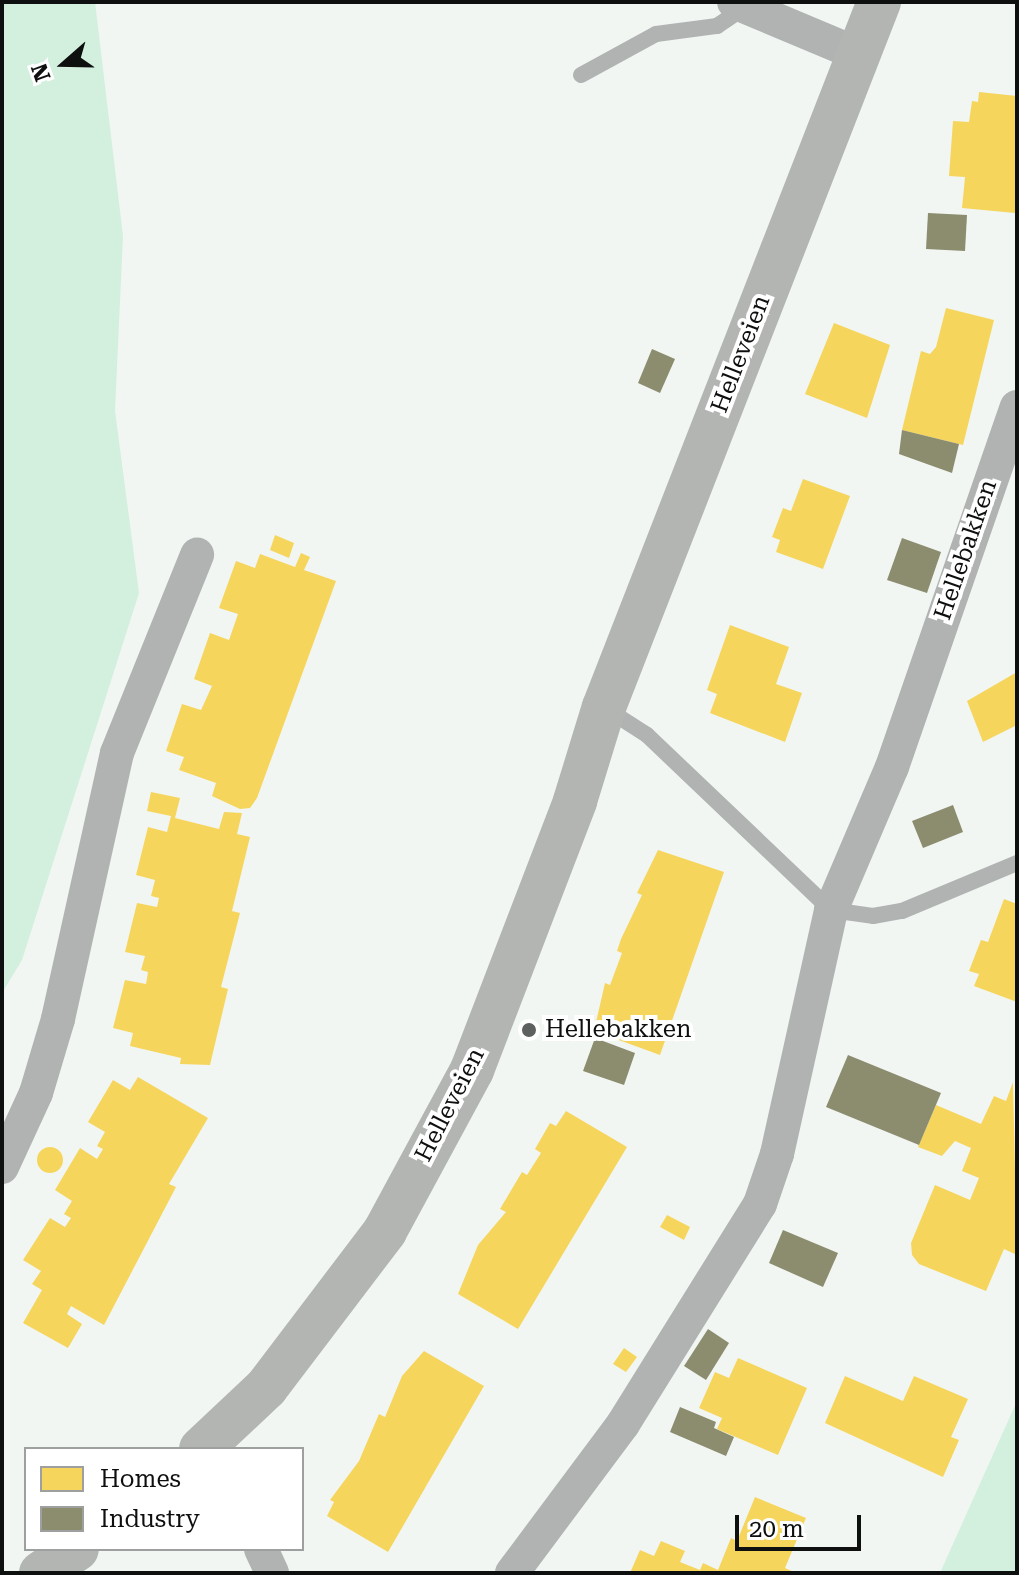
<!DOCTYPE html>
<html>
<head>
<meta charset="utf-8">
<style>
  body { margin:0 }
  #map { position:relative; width:1019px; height:1575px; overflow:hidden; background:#f1f6f3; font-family:"Roboto Serif",serif }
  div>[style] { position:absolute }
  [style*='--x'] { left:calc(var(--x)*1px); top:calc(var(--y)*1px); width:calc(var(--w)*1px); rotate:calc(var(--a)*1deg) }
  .green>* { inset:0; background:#d3efde }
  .homes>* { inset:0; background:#f6d55c }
  .round { border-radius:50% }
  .industry>* { inset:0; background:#8c8c6e }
  .service>* { height:16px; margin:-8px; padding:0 8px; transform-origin:8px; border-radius:8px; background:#b0b3b2 }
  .minor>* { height:34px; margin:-17px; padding:0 17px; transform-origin:17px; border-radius:17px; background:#b0b3b2 }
  .primary>* { height:44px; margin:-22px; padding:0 22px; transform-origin:22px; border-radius:22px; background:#b3b5b3 }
  .dots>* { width:22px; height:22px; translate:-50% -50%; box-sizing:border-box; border:4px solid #fff; border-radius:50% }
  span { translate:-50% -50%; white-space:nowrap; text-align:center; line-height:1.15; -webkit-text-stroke:8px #fff; paint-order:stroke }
  .street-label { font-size:24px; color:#0d100e }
  .poi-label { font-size:24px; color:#0d100e }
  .left { translate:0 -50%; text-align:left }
  .frame { position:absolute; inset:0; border:4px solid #0d100e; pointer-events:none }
  .legend { position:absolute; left:24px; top:1447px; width:280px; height:104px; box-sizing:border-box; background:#fff; border:2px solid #9e9f9f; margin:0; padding:10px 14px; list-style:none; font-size:24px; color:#0d100e }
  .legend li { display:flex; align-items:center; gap:16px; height:40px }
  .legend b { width:40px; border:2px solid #9e9f9f }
  .north { position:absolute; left:24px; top:24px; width:80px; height:80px; -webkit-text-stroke:6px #fff; paint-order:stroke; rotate:250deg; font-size:22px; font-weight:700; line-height:32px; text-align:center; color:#0d100e }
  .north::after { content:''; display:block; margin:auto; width:28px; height:36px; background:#0d100e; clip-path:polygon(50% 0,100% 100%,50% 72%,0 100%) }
  .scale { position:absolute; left:735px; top:1515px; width:126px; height:36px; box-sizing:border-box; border:4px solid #0d100e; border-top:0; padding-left:10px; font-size:24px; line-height:28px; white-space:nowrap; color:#0d100e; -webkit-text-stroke:6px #fff; paint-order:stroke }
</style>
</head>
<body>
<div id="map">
  <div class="green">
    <div style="clip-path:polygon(2px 2px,95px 2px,123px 236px,115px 411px,139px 593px,22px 960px,2px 993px)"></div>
    <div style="clip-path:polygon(1017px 1401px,1017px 1573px,940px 1573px)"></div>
  </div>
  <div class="homes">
    <div style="clip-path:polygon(979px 92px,1017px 96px,1015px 213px,962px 208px,965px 177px,949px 176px,953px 121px,969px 122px,972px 101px,978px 102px)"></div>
    <div style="clip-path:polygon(946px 308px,994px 320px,963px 445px,902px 430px,921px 351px,930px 354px,936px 347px)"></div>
    <div style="clip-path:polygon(834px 323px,890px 345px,867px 418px,805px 394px)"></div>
    <div style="clip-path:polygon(803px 479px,850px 496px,823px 569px,776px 552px,780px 540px,772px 537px,783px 508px,791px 511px)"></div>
    <div style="clip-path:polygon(275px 535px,294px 543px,289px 558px,270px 550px)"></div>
    <div style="clip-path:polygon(301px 553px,310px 557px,304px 570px,336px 581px,257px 798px,250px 808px,240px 809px,212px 796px,216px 783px,179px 770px,184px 757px,166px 751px,182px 704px,201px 710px,212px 686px,194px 679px,210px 633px,229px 640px,238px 614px,219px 608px,236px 561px,255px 568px,260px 554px,295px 567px)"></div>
    <div style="clip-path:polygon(730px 625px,789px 647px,776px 684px,802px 693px,785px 742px,710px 713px,717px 694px,707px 690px)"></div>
    <div style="clip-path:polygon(1017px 672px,1017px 725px,983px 742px,967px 701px)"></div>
    <div style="clip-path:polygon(151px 792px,180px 798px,175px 818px,219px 829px,224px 812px,242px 813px,237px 834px,250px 837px,232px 911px,240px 913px,221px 987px,228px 989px,210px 1065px,180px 1064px,181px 1058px,130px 1046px,133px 1033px,113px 1028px,125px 980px,146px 984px,148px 972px,141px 970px,145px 956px,125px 952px,137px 903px,157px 907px,159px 898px,151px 896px,155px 880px,136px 875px,148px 827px,167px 832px,171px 816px,147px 811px)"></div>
    <div style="clip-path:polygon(658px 850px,724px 872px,660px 1055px,594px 1031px,605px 983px,610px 985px,622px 953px,617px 951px,621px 939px,642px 895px,637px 893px)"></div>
    <div style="clip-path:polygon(1004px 899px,1017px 904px,1017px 1002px,974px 986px,979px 974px,969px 971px,981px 940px,988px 942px)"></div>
    <div style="clip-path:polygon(138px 1077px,208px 1118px,169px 1184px,176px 1187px,104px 1325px,71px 1306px,67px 1314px,82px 1324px,68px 1348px,23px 1323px,42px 1290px,32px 1284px,41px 1271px,23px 1260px,50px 1218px,65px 1227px,71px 1218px,64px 1214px,72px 1201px,55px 1190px,80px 1148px,97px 1159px,103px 1149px,97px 1146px,105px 1132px,88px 1122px,113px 1080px,130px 1090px)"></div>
    <div style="clip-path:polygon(1013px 1082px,1017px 1255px,1004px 1249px,986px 1291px,919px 1264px,912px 1255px,911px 1243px,935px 1185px,970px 1200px,979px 1178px,962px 1171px,971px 1148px,955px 1141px,942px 1156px,918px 1147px,936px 1105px,981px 1124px,994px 1096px,1006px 1101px)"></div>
    <div style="clip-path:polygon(566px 1111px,627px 1147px,518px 1329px,458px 1294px,478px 1245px,506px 1212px,500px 1209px,522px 1172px,527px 1175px,541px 1153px,535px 1149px,550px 1123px,556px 1126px)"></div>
    <div class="round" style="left:37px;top:1147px;width:26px;height:26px"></div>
    <div style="clip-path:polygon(667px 1215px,690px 1227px,684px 1240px,660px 1227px)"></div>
    <div style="clip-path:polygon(624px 1348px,637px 1357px,626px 1372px,613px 1364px)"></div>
    <div style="clip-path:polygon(424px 1351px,484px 1386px,388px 1552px,327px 1516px,334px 1502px,330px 1500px,359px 1461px,379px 1414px,385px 1417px,402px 1376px)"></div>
    <div style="clip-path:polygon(738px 1358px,807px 1388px,778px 1455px,717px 1429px,722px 1418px,699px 1408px,715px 1372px,729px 1378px)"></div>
    <div style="clip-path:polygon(845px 1376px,903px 1401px,914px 1376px,968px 1399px,951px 1437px,959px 1440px,943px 1477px,825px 1423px)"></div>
    <div style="clip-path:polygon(755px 1497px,806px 1518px,785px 1568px,796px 1573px,630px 1573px,640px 1550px,654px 1556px,661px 1541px,685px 1551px,680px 1562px,700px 1570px,703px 1563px,718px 1570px,731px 1538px,737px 1541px)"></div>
  </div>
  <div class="industry">
    <div style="clip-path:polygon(928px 213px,967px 215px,965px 251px,926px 249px)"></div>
    <div style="clip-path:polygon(652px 349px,675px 359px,660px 393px,638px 383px)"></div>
    <div style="clip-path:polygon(902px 430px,959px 444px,952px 473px,899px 454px)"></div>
    <div style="clip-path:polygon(902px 538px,941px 552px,927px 593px,887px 580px)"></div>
    <div style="clip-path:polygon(953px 805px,963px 832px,923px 848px,912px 821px)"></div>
    <div style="clip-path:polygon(595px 1038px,635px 1053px,624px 1085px,583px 1071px)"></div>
    <div style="clip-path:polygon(848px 1055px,941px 1093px,919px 1145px,826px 1107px)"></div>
    <div style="clip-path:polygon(783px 1230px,838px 1253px,823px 1287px,769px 1263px)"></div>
    <div style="clip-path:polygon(708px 1329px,729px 1343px,706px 1380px,684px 1366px)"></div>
    <div style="clip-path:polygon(680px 1407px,716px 1422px,714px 1428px,734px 1437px,726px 1456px,670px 1432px)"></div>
  </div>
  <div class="service">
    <div style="--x:581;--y:75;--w:85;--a:-28.7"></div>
    <div style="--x:656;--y:34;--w:62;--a:-7.5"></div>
    <div style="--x:717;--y:26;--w:32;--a:-34"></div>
    <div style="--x:605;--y:708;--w:50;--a:32.7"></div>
    <div style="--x:647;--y:735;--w:254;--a:43.6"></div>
    <div style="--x:831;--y:910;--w:42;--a:8.1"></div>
    <div style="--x:873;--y:916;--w:29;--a:-10"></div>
    <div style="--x:902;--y:911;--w:125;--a:-22.7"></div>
  </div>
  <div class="minor">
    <div style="--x:734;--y:2;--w:134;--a:22.8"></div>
    <div style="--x:2;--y:1167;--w:81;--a:-65.3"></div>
    <div style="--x:36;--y:1093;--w:77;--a:-73.4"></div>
    <div style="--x:58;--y:1019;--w:272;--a:-77.5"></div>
    <div style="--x:117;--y:753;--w:214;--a:-68"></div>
    <div style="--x:261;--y:1549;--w:26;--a:65"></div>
    <div style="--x:512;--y:1573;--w:186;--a:-53.3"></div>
    <div style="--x:623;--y:1424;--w:259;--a:-58.1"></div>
    <div style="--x:760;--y:1204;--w:53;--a:-71.2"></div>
    <div style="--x:777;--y:1154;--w:250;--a:-77.5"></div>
    <div style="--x:831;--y:910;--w:155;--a:-66.9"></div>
    <div style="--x:892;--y:767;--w:381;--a:-70.9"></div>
  </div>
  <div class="primary">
    <div style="--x:201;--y:1449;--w:89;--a:-43.2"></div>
    <div style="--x:266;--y:1388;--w:197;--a:-52.8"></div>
    <div style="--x:385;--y:1231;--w:183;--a:-61.6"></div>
    <div style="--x:472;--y:1070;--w:288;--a:-69"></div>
    <div style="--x:575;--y:801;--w:98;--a:-72.9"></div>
    <div style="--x:604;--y:707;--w:757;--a:-68.69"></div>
    <div style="--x:41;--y:1573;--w:43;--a:-33.7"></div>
  </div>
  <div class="dots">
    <div style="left:529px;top:1030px;background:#5d605e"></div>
  </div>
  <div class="street-label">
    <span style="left:741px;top:354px;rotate:-69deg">Helleveien</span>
    <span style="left:966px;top:550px;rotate:-71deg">Hellebakken</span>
    <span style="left:450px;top:1105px;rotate:-63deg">Helleveien</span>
  </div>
  <div class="poi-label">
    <span class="left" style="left:545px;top:1030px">Hellebakken</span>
  </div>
  <div class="frame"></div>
  <ul class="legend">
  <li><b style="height:22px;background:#f6d55c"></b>Homes</li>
  <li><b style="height:22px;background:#8c8c6e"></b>Industry</li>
  </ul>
  <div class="north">N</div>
  <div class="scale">20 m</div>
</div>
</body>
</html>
